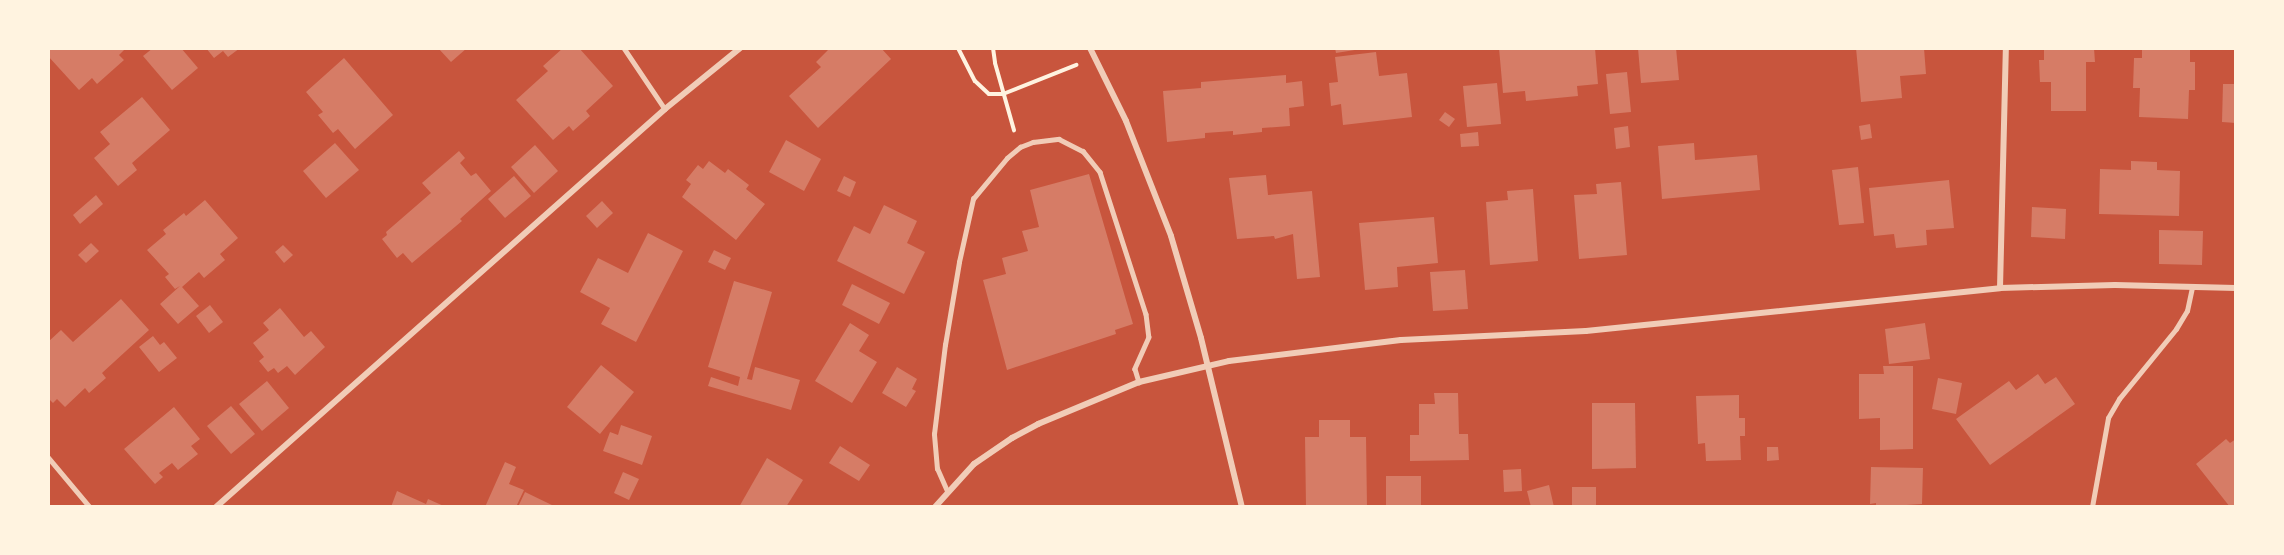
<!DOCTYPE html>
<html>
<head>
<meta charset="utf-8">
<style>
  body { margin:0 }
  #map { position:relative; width:2284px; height:555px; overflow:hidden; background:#c8553d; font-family:Ubuntu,sans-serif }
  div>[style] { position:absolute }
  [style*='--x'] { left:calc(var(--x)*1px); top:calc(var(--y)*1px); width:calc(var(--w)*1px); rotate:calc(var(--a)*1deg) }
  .building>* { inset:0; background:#d67c66 }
  .path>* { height:4px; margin:-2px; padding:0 2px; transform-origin:2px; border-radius:2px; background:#fff3e0 }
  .service>* { height:4.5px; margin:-2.25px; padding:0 2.25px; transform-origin:2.25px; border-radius:2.25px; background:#f1ccb7 }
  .minor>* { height:6px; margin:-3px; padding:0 3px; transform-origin:3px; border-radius:3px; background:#f1ccb7 }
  span { translate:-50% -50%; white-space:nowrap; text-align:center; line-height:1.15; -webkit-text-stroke:6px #fff3e0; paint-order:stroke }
  .frame { position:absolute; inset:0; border:50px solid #fff3e0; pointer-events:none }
</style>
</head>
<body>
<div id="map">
  <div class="building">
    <div style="clip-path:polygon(48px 48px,126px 48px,119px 55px,124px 60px,97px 84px,92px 78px,79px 90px,48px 56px)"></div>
    <div style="clip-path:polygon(153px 48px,181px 48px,198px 68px,172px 90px,143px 56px)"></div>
    <div style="clip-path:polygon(206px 48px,240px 48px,228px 57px,223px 51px,214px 58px)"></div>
    <div style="clip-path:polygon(438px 48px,467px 48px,451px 62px)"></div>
    <div style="clip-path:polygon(563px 48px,579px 48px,613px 86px,586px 111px,590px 116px,573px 131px,569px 126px,553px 140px,516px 100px,548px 71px,543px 66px)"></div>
    <div style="clip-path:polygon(826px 48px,881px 48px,891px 59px,818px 128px,789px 96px,821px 67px,816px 62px,828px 50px)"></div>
    <div style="clip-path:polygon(1335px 48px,1361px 48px,1361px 49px,1336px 53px)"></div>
    <div style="clip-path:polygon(1499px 48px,1595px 48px,1598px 84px,1577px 86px,1578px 96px,1526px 101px,1525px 91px,1503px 93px)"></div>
    <div style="clip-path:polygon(1638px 48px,1676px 48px,1679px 80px,1641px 83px)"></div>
    <div style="clip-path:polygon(1856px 48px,1924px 48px,1926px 74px,1900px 76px,1902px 98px,1861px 102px)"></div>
    <div style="clip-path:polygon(2044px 48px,2094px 48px,2095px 62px,2086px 62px,2086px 111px,2051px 111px,2051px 82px,2040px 82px,2039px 60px,2044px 60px)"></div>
    <div style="clip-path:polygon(2142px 48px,2190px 48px,2190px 62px,2195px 62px,2195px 90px,2189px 90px,2188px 119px,2139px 117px,2140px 88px,2133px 88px,2134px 58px,2142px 58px)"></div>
    <div style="clip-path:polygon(1376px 52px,1379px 76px,1407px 73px,1412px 117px,1343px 125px,1341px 104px,1331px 106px,1329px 83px,1338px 82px,1335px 57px)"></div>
    <div style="clip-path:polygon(344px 58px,393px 115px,355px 149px,338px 129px,333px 133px,318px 115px,323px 112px,306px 92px)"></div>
    <div style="clip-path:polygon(1627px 72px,1631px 112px,1610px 114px,1606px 74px)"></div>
    <div style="clip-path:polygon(1286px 75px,1286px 83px,1302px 81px,1304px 106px,1289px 108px,1290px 126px,1262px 128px,1262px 132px,1233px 135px,1233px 131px,1205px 133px,1205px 138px,1167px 142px,1163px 91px,1201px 88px,1201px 82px)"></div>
    <div style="clip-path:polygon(1497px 83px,1501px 124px,1467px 127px,1463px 86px)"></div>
    <div style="clip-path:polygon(2223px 84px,2236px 84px,2236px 123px,2222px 122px)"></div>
    <div style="clip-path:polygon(142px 97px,170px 130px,132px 163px,137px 170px,118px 186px,94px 158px,110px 144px,100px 132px)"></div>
    <div style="clip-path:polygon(1445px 112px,1455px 119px,1449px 127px,1439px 120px)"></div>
    <div style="clip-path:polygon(1870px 124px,1872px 138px,1861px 140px,1859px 126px)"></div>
    <div style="clip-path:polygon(1628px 126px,1630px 147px,1616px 149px,1614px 128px)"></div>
    <div style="clip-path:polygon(1478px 132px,1479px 146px,1461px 147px,1460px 134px)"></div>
    <div style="clip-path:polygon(786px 140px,821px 159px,804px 191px,769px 172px)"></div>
    <div style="clip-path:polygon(335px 143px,359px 170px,326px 198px,303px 171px)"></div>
    <div style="clip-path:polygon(1694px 143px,1695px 160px,1757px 155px,1760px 190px,1662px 199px,1658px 146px)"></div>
    <div style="clip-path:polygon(535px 145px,558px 171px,534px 193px,511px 167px)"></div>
    <div style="clip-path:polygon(459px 151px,465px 158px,460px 163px,471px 176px,476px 173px,491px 191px,460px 219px,462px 221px,412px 263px,403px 253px,397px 258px,382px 239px,387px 235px,386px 232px,431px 193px,422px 183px)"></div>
    <div style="clip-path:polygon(709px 161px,725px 173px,728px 169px,749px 185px,746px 189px,765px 204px,736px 240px,682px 197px,691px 184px,686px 180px,698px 165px,703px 169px)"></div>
    <div style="clip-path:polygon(2131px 161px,2157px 162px,2157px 170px,2180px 171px,2179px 216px,2099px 214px,2100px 169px,2131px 170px)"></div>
    <div style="clip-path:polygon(1858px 167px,1864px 223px,1839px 225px,1832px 170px)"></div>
    <div style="clip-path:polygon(1089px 174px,1133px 324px,1115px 330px,1116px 334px,1007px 370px,983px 280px,1006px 274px,1002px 258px,1028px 251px,1022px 231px,1039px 227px,1030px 190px)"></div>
    <div style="clip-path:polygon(1266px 175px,1268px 195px,1312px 191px,1320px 277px,1297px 279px,1293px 234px,1275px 239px,1274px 236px,1237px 239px,1229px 178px)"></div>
    <div style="clip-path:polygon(514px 176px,531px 196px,505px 218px,488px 199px)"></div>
    <div style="clip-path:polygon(844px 176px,856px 182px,850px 197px,837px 191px)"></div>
    <div style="clip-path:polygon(1949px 180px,1954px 228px,1926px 230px,1927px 245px,1896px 248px,1894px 234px,1874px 236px,1869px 188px)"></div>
    <div style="clip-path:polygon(1621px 182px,1627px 255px,1579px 259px,1574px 195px,1597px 194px,1596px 184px)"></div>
    <div style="clip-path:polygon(1533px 189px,1538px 261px,1490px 265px,1486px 202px,1508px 200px,1507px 191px)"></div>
    <div style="clip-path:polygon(96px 195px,103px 204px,80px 224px,73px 215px)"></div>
    <div style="clip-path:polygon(205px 200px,238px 238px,220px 254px,225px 260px,204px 278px,199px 272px,182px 287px,199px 306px,178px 324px,160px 304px,180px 286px,175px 289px,165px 277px,169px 274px,147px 250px,166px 234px,163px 230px,184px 213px,186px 216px)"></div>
    <div style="clip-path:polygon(602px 201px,613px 213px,597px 228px,586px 216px)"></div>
    <div style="clip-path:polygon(884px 205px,917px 221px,907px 243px,925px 252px,904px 294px,837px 261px,854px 226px,870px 234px)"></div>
    <div style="clip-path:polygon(2032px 207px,2066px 209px,2065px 239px,2031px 237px)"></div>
    <div style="clip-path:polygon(1434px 217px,1438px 263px,1397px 267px,1398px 287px,1365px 290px,1359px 223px)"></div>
    <div style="clip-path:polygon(2159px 230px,2203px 231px,2202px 265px,2159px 264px)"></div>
    <div style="clip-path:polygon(648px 233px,683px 251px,636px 342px,601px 324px,610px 308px,580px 292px,598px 258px,628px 273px)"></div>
    <div style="clip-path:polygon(91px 243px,99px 251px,86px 263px,78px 255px)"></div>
    <div style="clip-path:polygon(283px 245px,293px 255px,284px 263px,275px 252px)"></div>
    <div style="clip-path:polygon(714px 250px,731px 258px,725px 270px,708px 262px)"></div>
    <div style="clip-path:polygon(1465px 270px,1468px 309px,1433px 311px,1430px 272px)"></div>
    <div style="clip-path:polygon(734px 281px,772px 292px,747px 379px,752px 380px,755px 367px,800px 380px,791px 410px,708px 386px,711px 377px,738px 386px,740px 377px,708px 367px)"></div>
    <div style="clip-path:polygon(852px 284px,890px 303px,879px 324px,842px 305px)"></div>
    <div style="clip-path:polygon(121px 299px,149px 330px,102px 373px,106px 378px,89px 393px,85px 388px,65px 407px,57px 399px,53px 403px,48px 398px,48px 342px,61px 330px,73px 342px)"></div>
    <div style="clip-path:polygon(210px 305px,223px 322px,209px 333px,196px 316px)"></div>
    <div style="clip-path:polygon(280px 308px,304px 337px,311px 331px,325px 347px,295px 375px,287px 366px,278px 373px,274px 368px,268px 372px,259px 361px,264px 357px,253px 343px,269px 330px,263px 323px)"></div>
    <div style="clip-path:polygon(850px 323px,869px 335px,859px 351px,877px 362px,852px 403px,815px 381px)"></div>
    <div style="clip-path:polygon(1925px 323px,1930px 359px,1889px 364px,1885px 329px)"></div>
    <div style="clip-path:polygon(153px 336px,160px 345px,164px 342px,177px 358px,159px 372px,139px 347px)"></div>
    <div style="clip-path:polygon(601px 365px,634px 392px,600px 434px,567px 407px)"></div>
    <div style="clip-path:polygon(1883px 366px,1913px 366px,1913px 449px,1880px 450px,1880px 418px,1859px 419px,1859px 374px,1884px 374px)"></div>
    <div style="clip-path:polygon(897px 367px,917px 379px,912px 389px,916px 391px,906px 407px,882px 393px)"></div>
    <div style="clip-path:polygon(2038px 374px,2045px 384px,2056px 377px,2075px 404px,1990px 465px,1956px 419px,2009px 381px,2016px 390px)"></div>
    <div style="clip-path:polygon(1938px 378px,1962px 383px,1956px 414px,1932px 409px)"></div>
    <div style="clip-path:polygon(267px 381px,289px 408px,262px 431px,239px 404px)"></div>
    <div style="clip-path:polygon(1434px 393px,1458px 393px,1459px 434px,1468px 434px,1469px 460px,1410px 461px,1410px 435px,1419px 435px,1419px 404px,1435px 404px)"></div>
    <div style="clip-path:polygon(1739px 395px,1739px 418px,1745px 418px,1745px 436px,1740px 436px,1741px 460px,1706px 461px,1705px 443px,1698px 444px,1696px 396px)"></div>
    <div style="clip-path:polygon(1592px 403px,1635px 403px,1636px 468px,1592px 469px)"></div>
    <div style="clip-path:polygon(231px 406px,255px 434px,231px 454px,207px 426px)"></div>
    <div style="clip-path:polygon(174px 407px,200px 439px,191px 446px,198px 454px,178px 470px,172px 463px,159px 473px,163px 477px,155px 484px,124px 449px)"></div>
    <div style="clip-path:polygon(1319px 420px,1350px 420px,1350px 437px,1366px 437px,1367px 507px,1306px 507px,1305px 437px,1319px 437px)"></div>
    <div style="clip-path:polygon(621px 425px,652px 436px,642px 465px,603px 451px,610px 432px,618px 435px)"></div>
    <div style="clip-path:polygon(2226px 439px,2230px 443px,2236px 439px,2236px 507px,2230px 507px,2196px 464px)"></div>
    <div style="clip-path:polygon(840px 446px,870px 465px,859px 481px,829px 463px)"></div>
    <div style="clip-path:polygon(1767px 447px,1778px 447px,1779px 460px,1767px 461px)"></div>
    <div style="clip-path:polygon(767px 458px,803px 480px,786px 507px,739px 507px)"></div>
    <div style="clip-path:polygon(505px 462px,516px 467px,509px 484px,524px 490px,516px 507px,485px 507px)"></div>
    <div style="clip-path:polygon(1871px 467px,1923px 468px,1922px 504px,1876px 507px,1876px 503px,1870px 504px)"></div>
    <div style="clip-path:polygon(1521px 469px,1522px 491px,1504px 492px,1503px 470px)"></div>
    <div style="clip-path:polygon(623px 472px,639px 479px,629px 500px,614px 493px)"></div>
    <div style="clip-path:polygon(1386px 476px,1421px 476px,1421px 507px,1386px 507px)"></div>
    <div style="clip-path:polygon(1549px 485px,1554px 507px,1531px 507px,1527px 491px)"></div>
    <div style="clip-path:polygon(1572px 487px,1596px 487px,1596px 507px,1572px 507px)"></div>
    <div style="clip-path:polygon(397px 491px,426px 504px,428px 499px,446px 507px,391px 507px)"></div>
    <div style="clip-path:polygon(525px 492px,556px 507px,518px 507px)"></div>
  </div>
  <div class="path">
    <div style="--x:958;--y:48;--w:37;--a:63"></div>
    <div style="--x:975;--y:81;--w:19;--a:43"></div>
    <div style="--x:989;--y:94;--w:14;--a:0"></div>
    <div style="--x:1003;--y:94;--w:79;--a:-21.7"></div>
    <div style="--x:993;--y:48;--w:15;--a:82"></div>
    <div style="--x:995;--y:63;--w:70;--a:74.2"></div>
  </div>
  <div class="service">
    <div style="--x:624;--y:48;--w:73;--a:56.1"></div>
    <div style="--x:48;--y:457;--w:65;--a:50"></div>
    <div style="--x:947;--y:491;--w:24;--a:-114"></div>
    <div style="--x:937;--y:469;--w:35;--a:-95"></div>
    <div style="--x:934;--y:434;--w:90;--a:-83"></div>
    <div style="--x:945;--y:345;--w:84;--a:-80.4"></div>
    <div style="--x:959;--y:262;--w:65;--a:-77.5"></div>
    <div style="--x:973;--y:199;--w:53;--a:-50.3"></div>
    <div style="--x:1007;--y:158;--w:17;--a:-40"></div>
    <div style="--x:1020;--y:147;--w:14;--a:-21"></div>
    <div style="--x:1033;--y:142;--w:26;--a:-7"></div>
    <div style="--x:1059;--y:139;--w:27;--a:27"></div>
    <div style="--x:1083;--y:151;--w:27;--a:51"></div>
    <div style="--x:1100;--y:172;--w:149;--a:72.1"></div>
    <div style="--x:1146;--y:314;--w:23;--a:83"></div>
    <div style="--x:1149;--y:337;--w:35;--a:114"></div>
    <div style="--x:1135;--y:369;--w:14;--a:73"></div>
    <div style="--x:2092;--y:507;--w:90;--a:-79.8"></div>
    <div style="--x:2108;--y:418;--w:22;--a:-60"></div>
    <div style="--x:2119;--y:399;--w:90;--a:-50.8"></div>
    <div style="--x:2176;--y:329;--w:21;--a:-59"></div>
    <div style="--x:2187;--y:311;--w:25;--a:-78"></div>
  </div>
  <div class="minor">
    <div style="--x:1090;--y:48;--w:81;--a:63.7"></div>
    <div style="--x:1126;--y:121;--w:123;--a:68.6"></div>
    <div style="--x:1171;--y:236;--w:106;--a:73.6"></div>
    <div style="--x:1201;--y:338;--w:174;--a:76.4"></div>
    <div style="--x:2000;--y:288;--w:240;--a:-88.6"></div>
    <div style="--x:216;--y:507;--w:600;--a:-41.55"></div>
    <div style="--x:665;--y:109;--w:97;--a:-39.1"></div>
    <div style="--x:935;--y:507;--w:58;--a:-47.8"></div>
    <div style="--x:974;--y:464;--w:46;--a:-34.4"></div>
    <div style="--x:1012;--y:438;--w:30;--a:-28"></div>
    <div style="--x:1038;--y:424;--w:109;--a:-22.6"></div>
    <div style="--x:1139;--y:382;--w:92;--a:-13.1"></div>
    <div style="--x:1229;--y:361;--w:173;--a:-7"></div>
    <div style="--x:1401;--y:340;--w:185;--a:-2.8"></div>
    <div style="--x:1586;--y:331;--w:416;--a:-5.9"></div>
    <div style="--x:2000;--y:288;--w:115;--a:-1.5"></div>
    <div style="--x:2115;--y:285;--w:121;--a:1.4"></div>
  </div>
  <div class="frame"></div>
</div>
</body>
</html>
